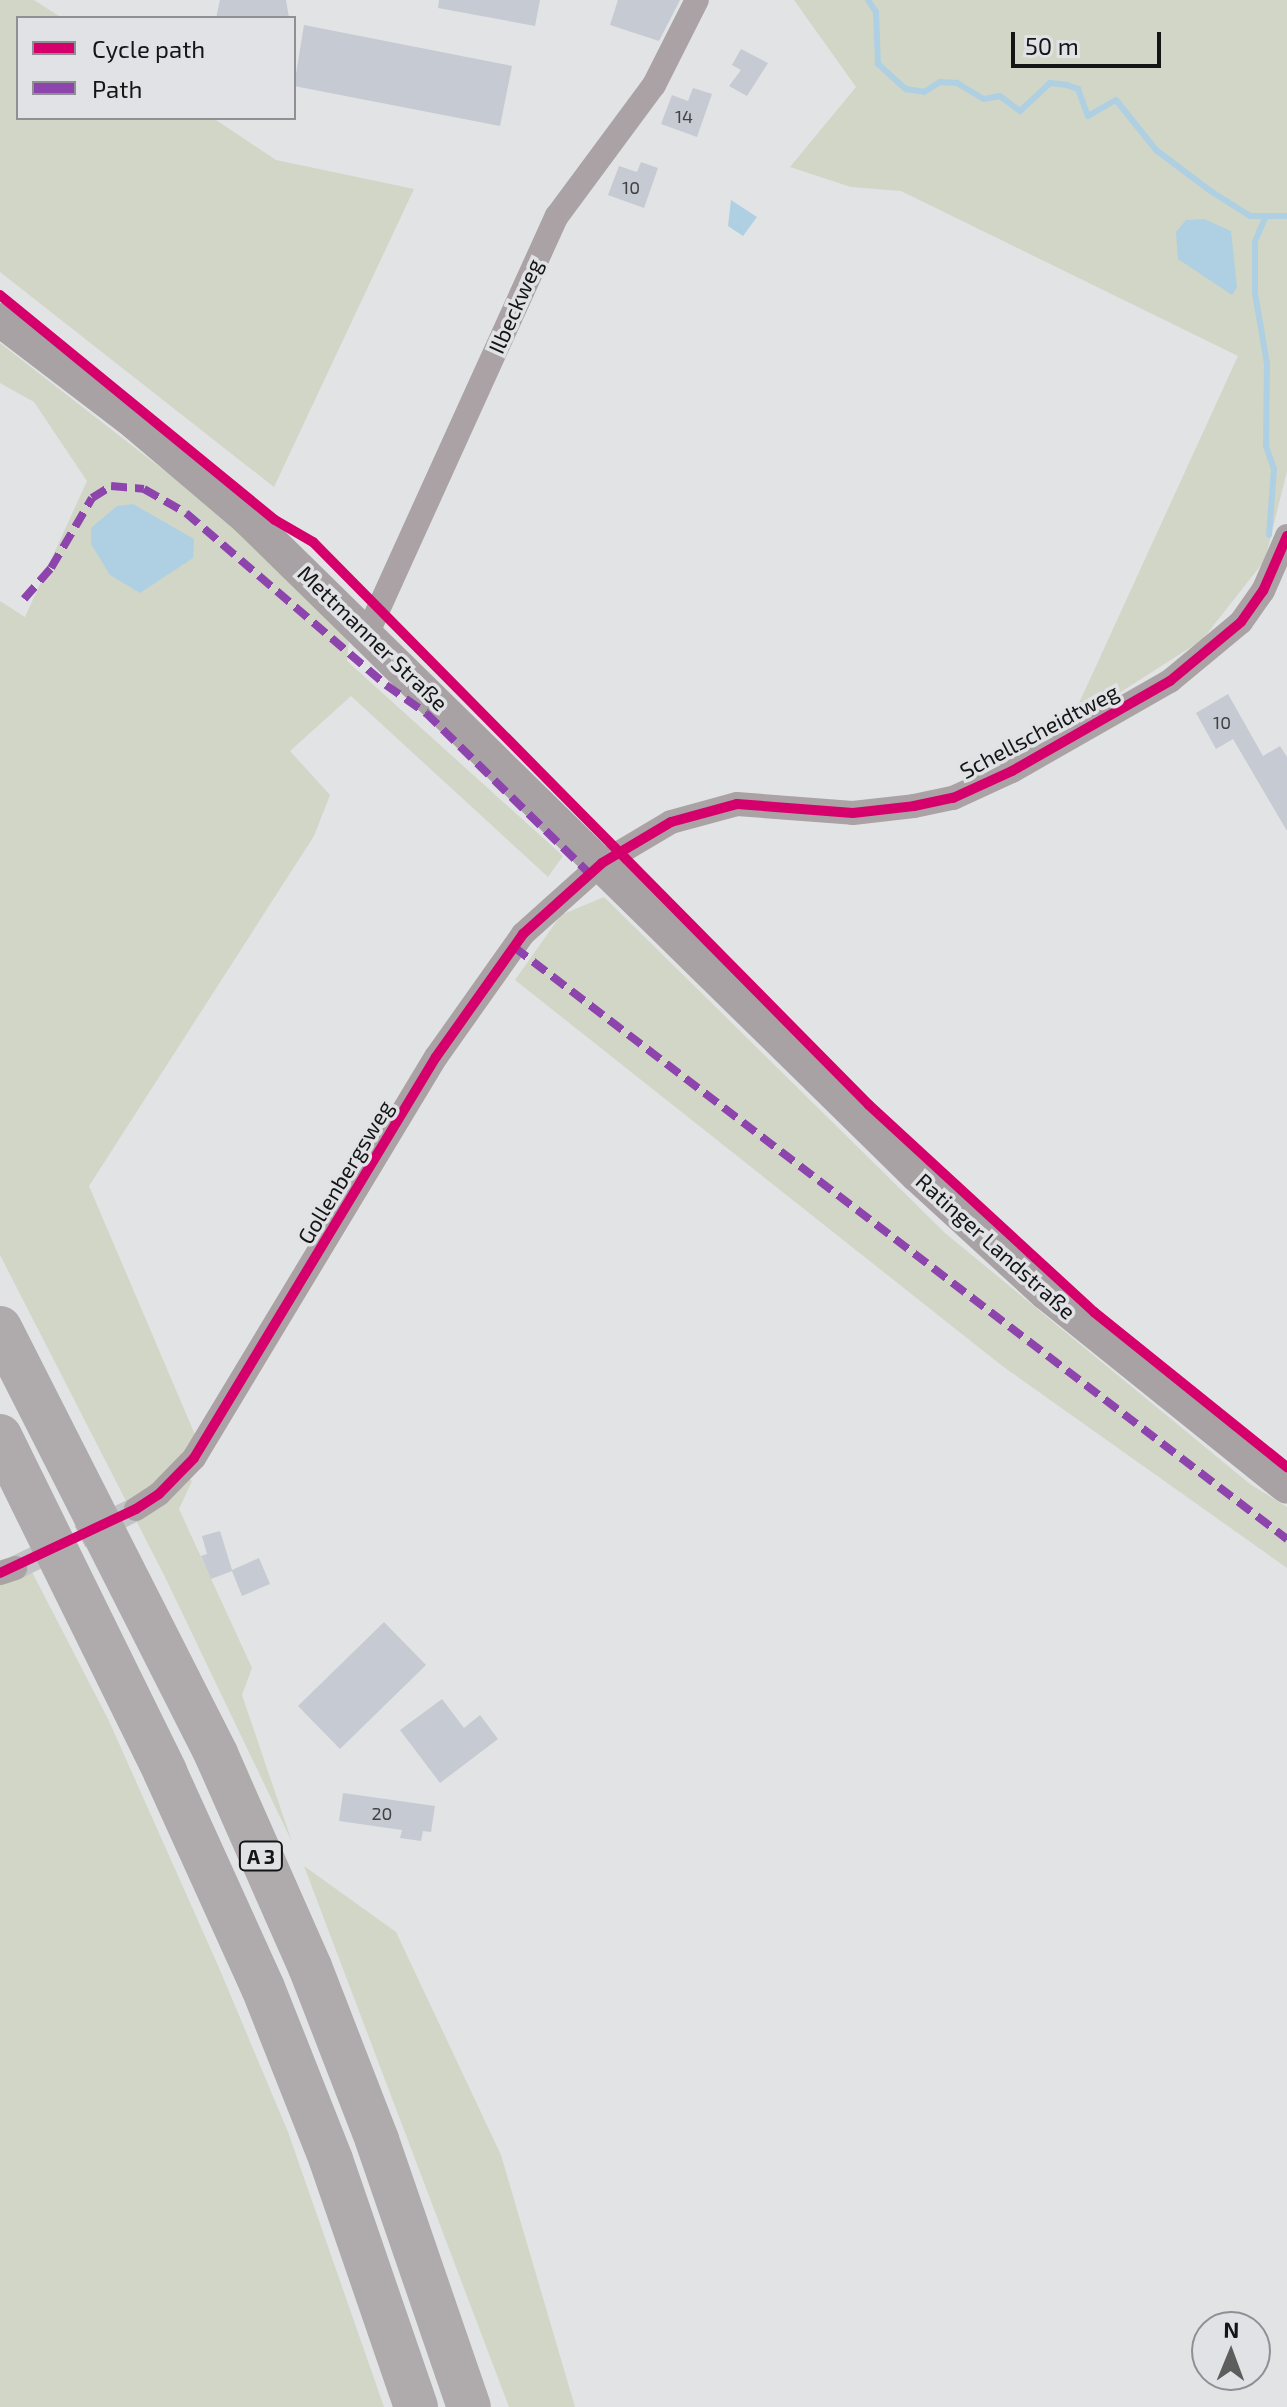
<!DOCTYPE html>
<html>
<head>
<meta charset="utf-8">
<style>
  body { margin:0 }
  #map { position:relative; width:1287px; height:2407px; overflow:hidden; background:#e2e3e5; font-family:"Exo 2",sans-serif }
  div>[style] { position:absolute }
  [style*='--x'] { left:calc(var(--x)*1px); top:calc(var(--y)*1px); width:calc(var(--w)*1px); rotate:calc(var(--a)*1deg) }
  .green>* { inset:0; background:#d1d6c6 }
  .water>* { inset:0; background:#afd0e3 }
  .stream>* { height:6px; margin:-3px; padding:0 3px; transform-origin:3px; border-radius:3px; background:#afd0e3 }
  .building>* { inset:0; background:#c6cad3 }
  .minor-tunnel>* { height:24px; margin-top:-12px; transform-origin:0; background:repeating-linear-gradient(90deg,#c3c4c6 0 24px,transparent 0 36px) }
  .minor>* { height:24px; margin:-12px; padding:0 12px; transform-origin:12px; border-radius:12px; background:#aaa2a4 }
  .secondary>* { height:34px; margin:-17px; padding:0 17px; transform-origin:17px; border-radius:17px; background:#a8a2a4 }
  .motorway>* { height:44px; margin:-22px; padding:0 22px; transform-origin:22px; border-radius:22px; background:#afaaac }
  .quiet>* { height:8px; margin-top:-4px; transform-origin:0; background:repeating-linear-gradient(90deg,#8e44ad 0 16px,transparent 0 24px) }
  .cycleway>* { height:10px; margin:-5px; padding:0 5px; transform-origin:5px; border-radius:5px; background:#d6006c }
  span { translate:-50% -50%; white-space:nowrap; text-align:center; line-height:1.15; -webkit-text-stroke:7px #e1e2e6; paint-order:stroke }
  .number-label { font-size:18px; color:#414245 }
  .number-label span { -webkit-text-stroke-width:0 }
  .shield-label span { padding:2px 6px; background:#e1e2e6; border:2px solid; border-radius:6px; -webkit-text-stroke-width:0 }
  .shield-label { font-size:20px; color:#151516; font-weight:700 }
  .street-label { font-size:22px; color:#151516 }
  .legend { position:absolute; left:16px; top:16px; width:280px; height:104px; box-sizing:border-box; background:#e1e2e6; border:2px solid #8f9093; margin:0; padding:10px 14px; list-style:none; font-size:24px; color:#151516 }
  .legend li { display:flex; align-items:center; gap:16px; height:40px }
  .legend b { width:40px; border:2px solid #8f9093 }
  .north { position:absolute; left:1191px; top:2311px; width:80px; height:80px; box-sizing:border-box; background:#e1e2e6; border:2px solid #8f9093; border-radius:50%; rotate:1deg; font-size:22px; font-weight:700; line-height:32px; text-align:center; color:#151516 }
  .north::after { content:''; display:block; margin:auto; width:28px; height:36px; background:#5d5d5e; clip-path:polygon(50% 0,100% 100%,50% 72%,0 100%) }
  .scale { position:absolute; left:1011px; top:32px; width:150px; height:36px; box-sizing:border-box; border:4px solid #151516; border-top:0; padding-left:10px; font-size:24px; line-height:28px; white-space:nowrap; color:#151516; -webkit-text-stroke:6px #e1e2e6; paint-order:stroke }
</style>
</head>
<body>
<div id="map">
  <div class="green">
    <div style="clip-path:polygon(0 0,34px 0,62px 18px,18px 18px,18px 118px,213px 118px,276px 160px,414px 189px,274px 487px,0 272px)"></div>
    <div style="clip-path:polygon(794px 0,1287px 0,1287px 471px,1265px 560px,1202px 640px,1069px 725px,1238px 356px,901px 191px,851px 187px,790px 167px,856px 87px)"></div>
    <div style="clip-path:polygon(0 343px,224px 517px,349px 638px,347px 661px,563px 856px,548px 877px,351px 696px,290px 751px,330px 795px,314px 836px,89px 1186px,196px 1437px,173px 1463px,192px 1481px,179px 1509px,252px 1668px,242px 1695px,292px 1842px,165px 1577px,0 1255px,0 601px,25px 617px,87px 481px,34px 402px,0 383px)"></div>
    <div style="clip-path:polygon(604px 897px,945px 1233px,1250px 1484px,1287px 1507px,1287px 1568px,1001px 1365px,515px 980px,561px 915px)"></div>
    <div style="clip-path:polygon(31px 1570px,109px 1721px,220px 1970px,288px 2132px,384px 2407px,0 2407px,0 1578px)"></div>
    <div style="clip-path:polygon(304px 1866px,396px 1932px,501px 2155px,575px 2407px,509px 2407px)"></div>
  </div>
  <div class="water">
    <div style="clip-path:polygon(731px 200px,757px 217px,743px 236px,728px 226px)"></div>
    <div style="clip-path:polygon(1204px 219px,1231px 231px,1237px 287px,1232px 295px,1178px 259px,1176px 232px,1186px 220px)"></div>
    <div style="clip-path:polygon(133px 504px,194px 539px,193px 558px,140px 593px,110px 575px,91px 544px,91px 528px,117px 506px)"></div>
  </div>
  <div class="stream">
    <div style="--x:868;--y:0;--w:14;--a:56"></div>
    <div style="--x:876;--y:12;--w:52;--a:87.8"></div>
    <div style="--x:878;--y:64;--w:38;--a:42"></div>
    <div style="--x:906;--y:89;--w:18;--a:9"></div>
    <div style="--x:924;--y:92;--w:19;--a:-32"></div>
    <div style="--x:940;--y:82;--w:17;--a:3"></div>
    <div style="--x:957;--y:83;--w:31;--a:31"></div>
    <div style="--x:984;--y:99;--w:16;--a:-11"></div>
    <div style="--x:1000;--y:96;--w:25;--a:37"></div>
    <div style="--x:1020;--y:111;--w:41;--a:-43"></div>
    <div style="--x:1050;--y:83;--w:17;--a:7"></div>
    <div style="--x:1067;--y:85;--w:12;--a:20"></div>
    <div style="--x:1078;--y:89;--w:29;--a:70"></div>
    <div style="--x:1088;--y:116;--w:32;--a:-30"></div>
    <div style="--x:1116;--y:100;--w:64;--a:51.3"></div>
    <div style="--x:1156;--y:150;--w:70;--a:36.9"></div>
    <div style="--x:1212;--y:192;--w:45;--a:32.3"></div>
    <div style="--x:1250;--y:216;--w:37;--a:0"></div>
    <div style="--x:1265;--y:218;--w:26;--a:113"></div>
    <div style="--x:1255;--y:242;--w:51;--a:90"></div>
    <div style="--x:1255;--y:293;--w:72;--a:80.4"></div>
    <div style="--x:1267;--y:364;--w:82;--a:90.7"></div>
    <div style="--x:1266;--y:446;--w:24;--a:71"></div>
    <div style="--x:1274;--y:469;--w:66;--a:94.3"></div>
  </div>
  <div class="building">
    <div style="clip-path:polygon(220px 0,286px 0,289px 18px,216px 18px)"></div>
    <div style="clip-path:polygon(439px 0,540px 0,535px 26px,438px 8px)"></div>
    <div style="clip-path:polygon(618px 0,680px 0,659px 41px,610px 25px)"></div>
    <div style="clip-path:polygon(304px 25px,512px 66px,500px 126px,294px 86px)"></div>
    <div style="clip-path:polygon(741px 49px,768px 63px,747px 96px,729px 86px,741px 70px,732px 65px)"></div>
    <div style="clip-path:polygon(693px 88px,712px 94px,697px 137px,661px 124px,672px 95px,688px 101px)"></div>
    <div style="clip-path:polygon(641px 162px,658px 168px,644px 208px,608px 195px,619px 166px,637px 172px)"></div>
    <div style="clip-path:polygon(1228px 694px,1263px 756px,1280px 746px,1287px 757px,1287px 831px,1233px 739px,1216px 749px,1196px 713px)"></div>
    <div style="clip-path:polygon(220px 1531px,232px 1570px,259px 1558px,270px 1584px,242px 1596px,232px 1571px,211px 1579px,201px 1556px,207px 1554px,202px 1536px)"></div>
    <div style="clip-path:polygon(384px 1622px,426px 1665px,340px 1749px,298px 1706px)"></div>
    <div style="clip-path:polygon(442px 1699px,464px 1728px,480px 1715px,498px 1739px,440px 1783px,400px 1730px)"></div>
    <div style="clip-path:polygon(343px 1793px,435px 1806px,431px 1832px,423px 1831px,421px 1841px,400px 1838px,402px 1830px,339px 1821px)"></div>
  </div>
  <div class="minor-tunnel">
    <div style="--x:15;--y:1568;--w:135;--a:-26"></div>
  </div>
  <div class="minor">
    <div style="--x:368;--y:632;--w:457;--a:-65.6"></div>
    <div style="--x:557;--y:216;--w:163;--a:-53.5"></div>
    <div style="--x:654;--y:85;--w:95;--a:-63.2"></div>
    <div style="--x:136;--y:1509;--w:27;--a:-33"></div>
    <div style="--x:159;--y:1494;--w:50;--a:-45.8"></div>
    <div style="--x:194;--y:1458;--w:468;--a:-58.9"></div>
    <div style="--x:436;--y:1057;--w:151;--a:-54.7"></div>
    <div style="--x:523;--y:934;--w:106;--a:-41.9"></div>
    <div style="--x:602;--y:863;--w:80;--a:-30.7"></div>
    <div style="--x:671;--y:822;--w:68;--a:-15.3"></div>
    <div style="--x:737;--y:804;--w:116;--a:4.4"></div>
    <div style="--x:853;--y:813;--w:61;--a:-6.5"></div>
    <div style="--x:914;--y:806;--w:40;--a:-12"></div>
    <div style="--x:953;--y:798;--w:65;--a:-24.6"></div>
    <div style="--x:1012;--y:771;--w:182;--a:-29.7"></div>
    <div style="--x:1170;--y:681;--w:92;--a:-39.7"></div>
    <div style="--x:1241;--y:622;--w:38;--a:-55"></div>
    <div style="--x:1263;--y:591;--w:60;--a:-66.4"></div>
    <div style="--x:0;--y:1573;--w:16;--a:-18"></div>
  </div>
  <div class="secondary">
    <div style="--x:0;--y:320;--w:170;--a:37.3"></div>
    <div style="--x:135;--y:423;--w:148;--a:40.3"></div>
    <div style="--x:248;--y:519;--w:937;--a:44.44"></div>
    <div style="--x:917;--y:1175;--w:175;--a:42.5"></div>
    <div style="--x:1046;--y:1293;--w:309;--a:38.8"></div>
  </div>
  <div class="motorway">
    <div style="--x:0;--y:1328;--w:478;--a:63.1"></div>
    <div style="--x:216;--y:1754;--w:233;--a:66.2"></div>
    <div style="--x:310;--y:1967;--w:186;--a:68.8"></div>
    <div style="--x:377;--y:2140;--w:282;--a:71"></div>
    <div style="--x:0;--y:1436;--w:374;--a:63.8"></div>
    <div style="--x:165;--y:1772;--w:237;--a:65.6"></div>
    <div style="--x:263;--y:1988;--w:185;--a:68.4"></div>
    <div style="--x:331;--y:2160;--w:261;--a:71"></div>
  </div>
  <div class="quiet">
    <div style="--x:24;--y:599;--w:41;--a:-48.9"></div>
    <div style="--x:51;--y:568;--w:81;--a:-59.6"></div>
    <div style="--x:92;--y:498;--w:22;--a:-32"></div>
    <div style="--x:111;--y:486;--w:33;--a:5"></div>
    <div style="--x:144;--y:489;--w:48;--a:29.7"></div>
    <div style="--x:186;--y:513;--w:264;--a:40.7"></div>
    <div style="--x:386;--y:685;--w:49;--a:35"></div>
    <div style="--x:426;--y:713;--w:230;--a:44.5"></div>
    <div style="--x:514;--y:947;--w:974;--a:37.45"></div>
  </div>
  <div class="cycleway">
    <div style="--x:0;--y:295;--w:355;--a:39.3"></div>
    <div style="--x:275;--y:520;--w:44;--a:30.1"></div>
    <div style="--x:313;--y:542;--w:791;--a:45.36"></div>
    <div style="--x:869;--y:1105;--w:306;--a:42.6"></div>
    <div style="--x:1094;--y:1312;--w:248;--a:38.8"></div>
    <div style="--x:0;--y:1573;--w:150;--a:-25.2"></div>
    <div style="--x:136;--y:1509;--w:27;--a:-33"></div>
    <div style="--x:159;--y:1494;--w:50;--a:-45.8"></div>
    <div style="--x:194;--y:1458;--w:468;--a:-58.9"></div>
    <div style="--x:436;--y:1057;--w:151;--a:-54.7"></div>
    <div style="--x:523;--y:934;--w:106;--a:-41.9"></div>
    <div style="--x:602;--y:863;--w:80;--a:-30.7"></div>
    <div style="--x:671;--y:822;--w:68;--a:-15.3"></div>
    <div style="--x:737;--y:804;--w:116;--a:4.4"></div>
    <div style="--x:853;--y:813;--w:61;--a:-6.5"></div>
    <div style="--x:914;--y:806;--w:40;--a:-12"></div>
    <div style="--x:953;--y:798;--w:65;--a:-24.6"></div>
    <div style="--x:1012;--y:771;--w:182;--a:-29.7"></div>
    <div style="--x:1170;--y:681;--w:92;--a:-39.7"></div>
    <div style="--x:1241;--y:622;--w:38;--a:-55"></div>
    <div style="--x:1263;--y:591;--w:60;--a:-66.4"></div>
  </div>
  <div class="number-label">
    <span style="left:684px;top:116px">14</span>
    <span style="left:631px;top:187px">10</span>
    <span style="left:1222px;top:722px">10</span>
    <span style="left:382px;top:1813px">20</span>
  </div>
  <div class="shield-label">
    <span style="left:261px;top:1856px">A 3</span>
  </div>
  <div class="street-label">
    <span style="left:515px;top:306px;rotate:-66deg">Ilbeckweg</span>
    <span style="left:373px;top:638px;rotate:44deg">Mettmanner Straße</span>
    <span style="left:1039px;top:731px;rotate:-28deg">Schellscheidtweg</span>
    <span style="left:345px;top:1172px;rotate:-59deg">Gollenbergsweg</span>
    <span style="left:996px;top:1246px;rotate:42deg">Ratinger Landstraße</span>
  </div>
  <ul class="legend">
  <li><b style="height:10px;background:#d6006c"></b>Cycle path</li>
  <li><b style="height:10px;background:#8e44ad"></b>Path</li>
  </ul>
  <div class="north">N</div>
  <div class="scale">50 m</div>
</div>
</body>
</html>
